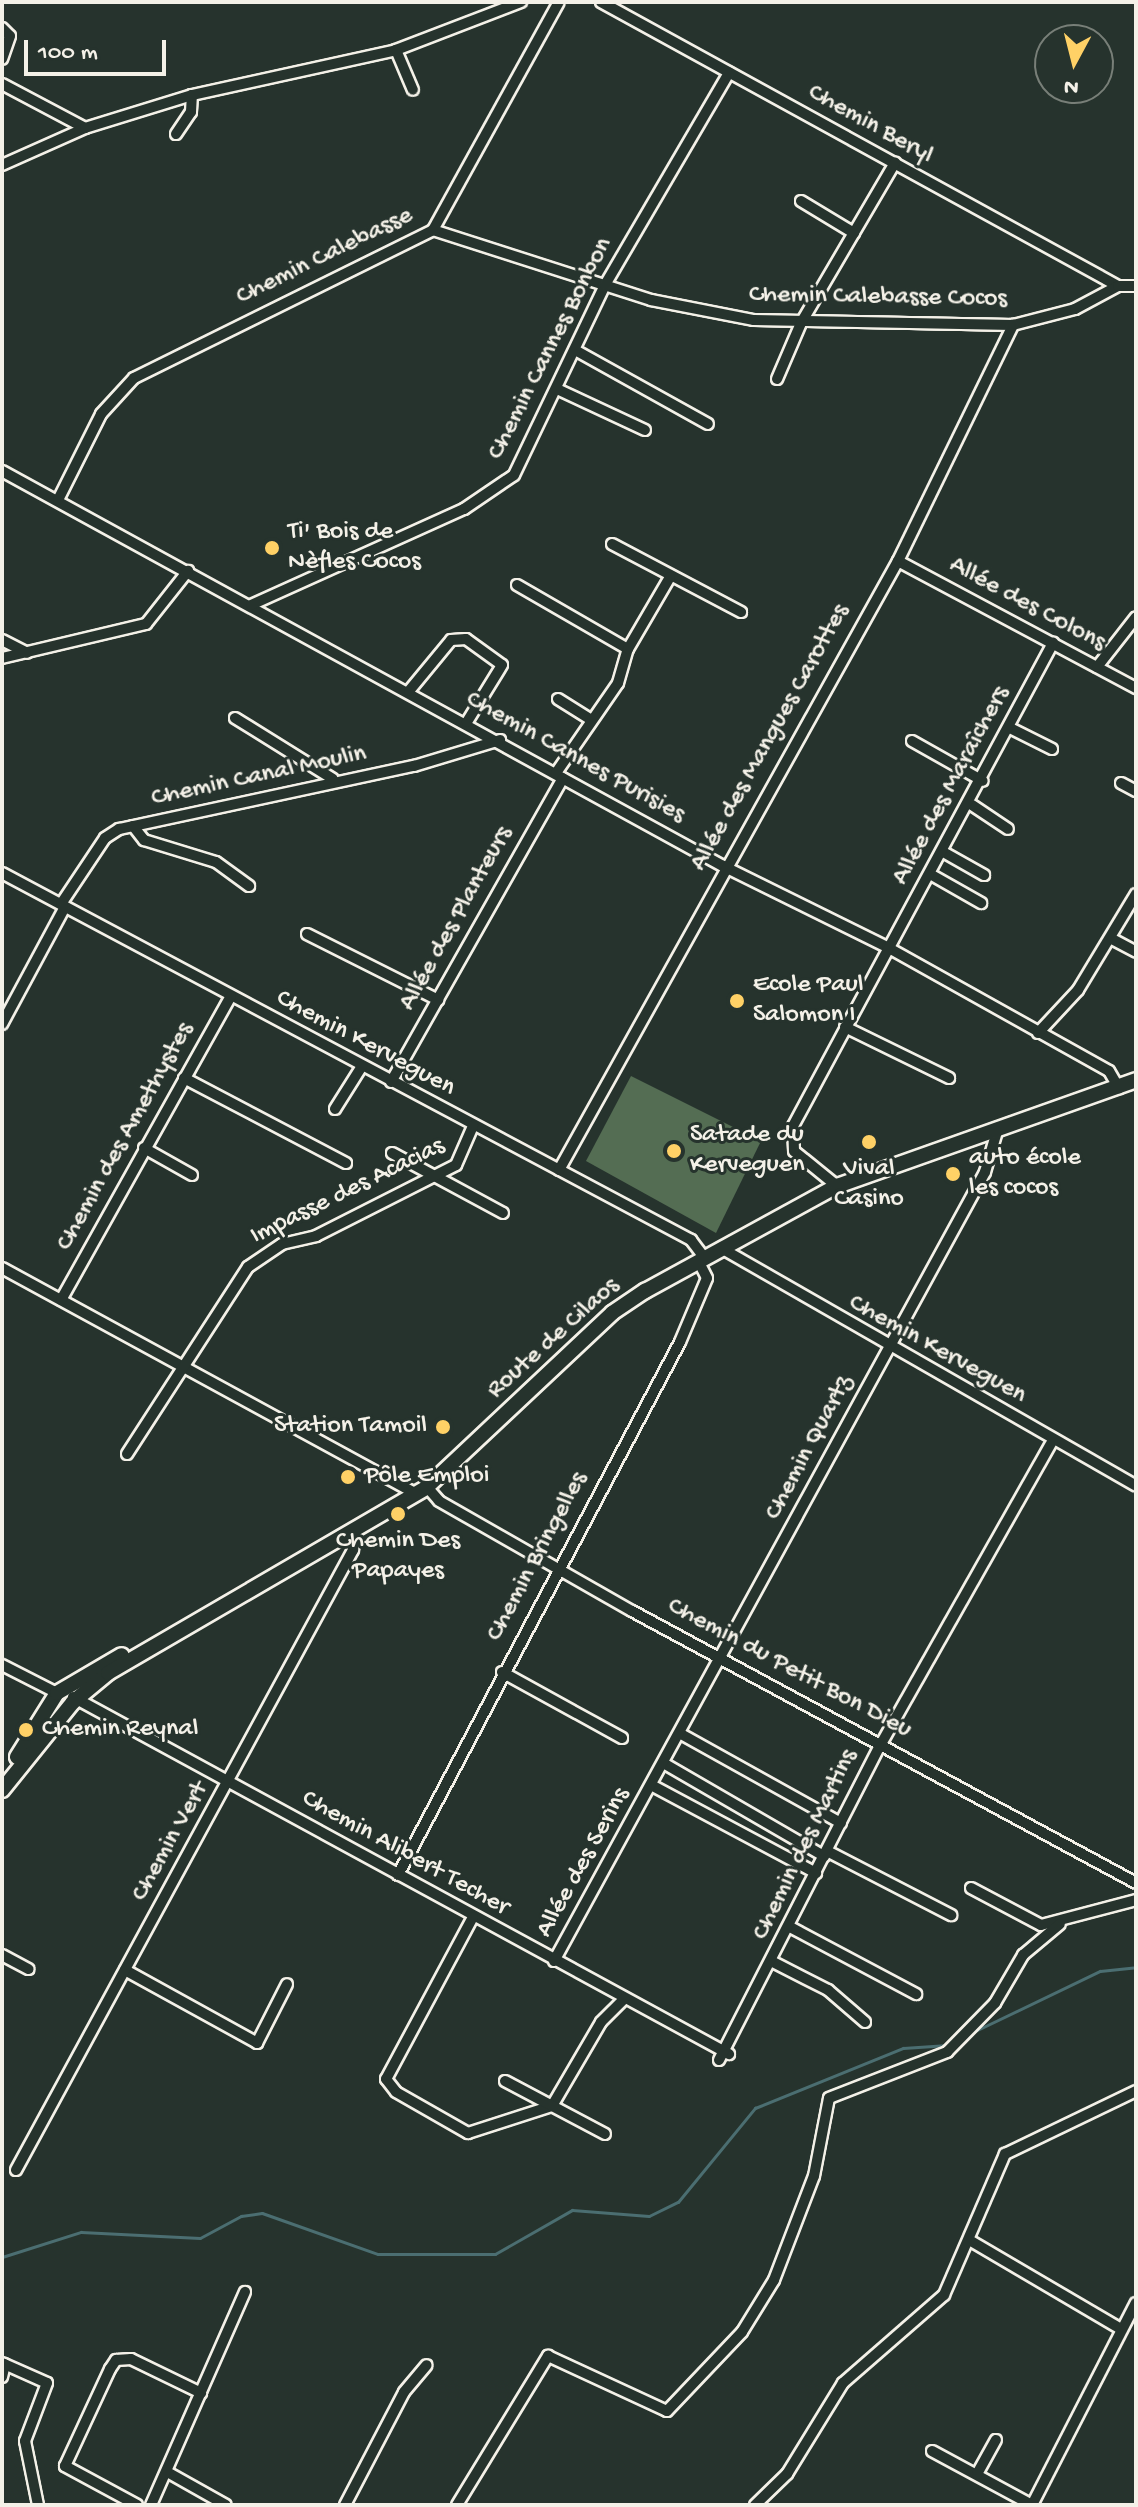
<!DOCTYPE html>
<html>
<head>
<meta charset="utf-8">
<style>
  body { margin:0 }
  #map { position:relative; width:1138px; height:2507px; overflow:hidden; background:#26332d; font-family:"Gochi Hand",sans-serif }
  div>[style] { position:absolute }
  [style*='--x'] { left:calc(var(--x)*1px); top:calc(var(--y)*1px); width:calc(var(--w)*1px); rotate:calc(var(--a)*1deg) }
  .green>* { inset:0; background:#546d53 }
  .stream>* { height:3px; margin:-1.5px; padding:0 1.5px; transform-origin:1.5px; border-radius:1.5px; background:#4b6e71 }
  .roads { filter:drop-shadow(2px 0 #f4f1e8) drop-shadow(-2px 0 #f4f1e8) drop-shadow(0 2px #f4f1e8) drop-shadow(0 -2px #f4f1e8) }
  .minor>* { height:10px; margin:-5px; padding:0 5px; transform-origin:5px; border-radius:5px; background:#26332d }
  .secondary>* { height:14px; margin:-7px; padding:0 7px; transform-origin:7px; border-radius:7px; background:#26332d }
  .dots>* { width:22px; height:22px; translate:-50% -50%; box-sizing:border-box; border:4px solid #26332d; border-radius:50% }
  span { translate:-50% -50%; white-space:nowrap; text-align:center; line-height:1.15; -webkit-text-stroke:6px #26332d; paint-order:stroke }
  .street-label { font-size:26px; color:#f4f1e8 }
  .poi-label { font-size:26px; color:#f4f1e8 }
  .left { translate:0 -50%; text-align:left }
  .right { translate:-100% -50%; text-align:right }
  .frame { position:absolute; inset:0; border:4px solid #f4f1e8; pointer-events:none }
  .north { position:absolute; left:1034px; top:24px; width:80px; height:80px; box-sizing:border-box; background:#26332d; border:2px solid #787f78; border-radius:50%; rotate:187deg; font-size:22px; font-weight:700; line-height:32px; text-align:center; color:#f4f1e8 }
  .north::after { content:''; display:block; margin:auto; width:28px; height:36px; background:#ffd166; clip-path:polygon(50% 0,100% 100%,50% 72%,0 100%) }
  .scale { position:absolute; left:24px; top:40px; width:142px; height:36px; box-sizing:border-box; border:4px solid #f4f1e8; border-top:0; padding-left:10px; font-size:24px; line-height:28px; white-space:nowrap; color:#f4f1e8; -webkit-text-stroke:6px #26332d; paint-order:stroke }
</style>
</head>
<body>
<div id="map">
  <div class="green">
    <div style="clip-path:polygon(631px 1076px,761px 1141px,716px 1233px,586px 1161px)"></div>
  </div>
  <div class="stream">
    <div style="--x:973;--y:2032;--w:141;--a:-25.7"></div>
    <div style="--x:1100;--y:1971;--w:36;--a:-6"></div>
    <div style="--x:2;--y:2257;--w:83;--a:-17.6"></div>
    <div style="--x:81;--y:2232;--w:119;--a:2.9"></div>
    <div style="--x:200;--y:2238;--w:47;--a:-28.2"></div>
    <div style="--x:241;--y:2216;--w:21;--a:-8"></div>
    <div style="--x:262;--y:2213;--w:123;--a:19.5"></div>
    <div style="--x:378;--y:2254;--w:117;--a:0"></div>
    <div style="--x:495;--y:2254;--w:89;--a:-29.7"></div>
    <div style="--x:572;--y:2210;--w:77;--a:4.5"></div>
    <div style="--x:649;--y:2216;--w:32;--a:-26"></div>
    <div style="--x:678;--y:2202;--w:122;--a:-50.7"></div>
    <div style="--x:755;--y:2108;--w:160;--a:-22.1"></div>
    <div style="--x:903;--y:2048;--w:45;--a:-3.8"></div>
  </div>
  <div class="roads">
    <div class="minor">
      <div style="--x:601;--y:2;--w:590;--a:28.78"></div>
      <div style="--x:2;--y:28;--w:11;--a:45"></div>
      <div style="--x:10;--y:36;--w:24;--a:109"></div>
      <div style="--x:396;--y:50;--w:43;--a:67"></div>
      <div style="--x:2;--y:84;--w:94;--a:27.9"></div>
      <div style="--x:176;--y:134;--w:27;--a:-56"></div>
      <div style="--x:191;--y:112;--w:17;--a:-87"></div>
      <div style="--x:2;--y:165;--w:91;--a:-24"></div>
      <div style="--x:85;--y:128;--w:112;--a:-17.1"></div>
      <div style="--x:192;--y:95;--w:209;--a:-12.4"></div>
      <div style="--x:396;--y:50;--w:134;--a:-21"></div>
      <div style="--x:801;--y:201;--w:62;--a:31.1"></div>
      <div style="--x:433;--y:230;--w:229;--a:17.8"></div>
      <div style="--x:651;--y:300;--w:105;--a:11"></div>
      <div style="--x:754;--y:320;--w:259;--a:1.1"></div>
      <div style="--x:1013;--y:325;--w:64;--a:-14.5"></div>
      <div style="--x:1075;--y:309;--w:49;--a:-28.1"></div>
      <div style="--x:1118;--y:286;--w:18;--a:0"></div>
      <div style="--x:575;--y:350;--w:152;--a:29.1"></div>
      <div style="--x:777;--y:379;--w:61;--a:-66.8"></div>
      <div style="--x:801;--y:323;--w:186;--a:-59.6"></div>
      <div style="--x:557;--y:389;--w:97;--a:25"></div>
      <div style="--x:2;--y:471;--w:822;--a:28.72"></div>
      <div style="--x:723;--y:866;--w:183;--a:26.3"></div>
      <div style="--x:887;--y:947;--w:254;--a:29.2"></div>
      <div style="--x:1109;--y:1071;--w:20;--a:60"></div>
      <div style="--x:58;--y:500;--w:96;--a:-63.4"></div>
      <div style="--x:101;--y:414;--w:49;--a:-47.5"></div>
      <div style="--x:134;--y:378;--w:334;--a:-26.3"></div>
      <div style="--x:433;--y:230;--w:260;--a:-61.1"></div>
      <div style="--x:612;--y:544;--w:146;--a:27.8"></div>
      <div style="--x:898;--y:561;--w:270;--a:28.1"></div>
      <div style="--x:517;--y:585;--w:128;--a:30"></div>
      <div style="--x:251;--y:605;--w:234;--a:-24.3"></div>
      <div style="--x:464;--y:509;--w:60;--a:-34.2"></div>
      <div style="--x:514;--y:475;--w:211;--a:-64.4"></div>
      <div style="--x:605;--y:285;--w:246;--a:-59.7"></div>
      <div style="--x:2;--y:640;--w:28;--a:27"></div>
      <div style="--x:2;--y:658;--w:148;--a:-13.3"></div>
      <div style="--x:146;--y:624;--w:68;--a:-51.6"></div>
      <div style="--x:1097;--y:667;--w:63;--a:-52"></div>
      <div style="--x:409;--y:691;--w:66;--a:-50.5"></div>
      <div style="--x:451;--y:640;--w:15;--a:-4"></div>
      <div style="--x:466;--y:639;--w:44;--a:35.8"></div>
      <div style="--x:502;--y:665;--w:67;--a:121.6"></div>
      <div style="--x:558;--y:699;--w:39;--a:32"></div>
      <div style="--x:235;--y:718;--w:115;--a:31.9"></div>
      <div style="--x:1010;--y:728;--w:47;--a:26.6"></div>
      <div style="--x:912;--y:741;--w:81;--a:29.4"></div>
      <div style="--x:556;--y:773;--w:109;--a:-55.4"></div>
      <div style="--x:618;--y:683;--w:35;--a:-74"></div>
      <div style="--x:628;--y:649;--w:83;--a:-59.7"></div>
      <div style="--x:1121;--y:783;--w:17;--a:28"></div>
      <div style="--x:972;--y:805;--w:43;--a:33.7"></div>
      <div style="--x:133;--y:826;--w:18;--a:52"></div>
      <div style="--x:144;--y:840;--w:75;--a:17"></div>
      <div style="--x:216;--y:862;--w:41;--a:36"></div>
      <div style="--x:945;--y:853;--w:45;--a:29.4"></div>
      <div style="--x:2;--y:873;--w:781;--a:28.04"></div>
      <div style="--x:691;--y:1240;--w:21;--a:53"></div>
      <div style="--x:930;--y:874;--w:59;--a:29.6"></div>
      <div style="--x:61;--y:904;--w:79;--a:-56.3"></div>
      <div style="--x:105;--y:838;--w:17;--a:-33"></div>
      <div style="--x:119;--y:829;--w:302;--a:-12.1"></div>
      <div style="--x:414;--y:766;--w:90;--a:-16.8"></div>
      <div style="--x:307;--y:934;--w:147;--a:26.7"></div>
      <div style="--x:1112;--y:939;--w:27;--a:28"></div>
      <div style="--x:2;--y:1024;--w:133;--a:-61.7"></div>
      <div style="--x:845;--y:1027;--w:116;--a:26.1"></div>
      <div style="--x:1038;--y:1033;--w:59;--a:-47.1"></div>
      <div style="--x:1078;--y:990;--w:112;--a:-58.9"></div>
      <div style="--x:184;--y:1078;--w:183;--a:27.7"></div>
      <div style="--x:391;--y:1082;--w:349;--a:-60.5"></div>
      <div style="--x:335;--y:1109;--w:51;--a:-57.9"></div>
      <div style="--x:144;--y:1148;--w:55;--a:29.4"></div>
      <div style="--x:392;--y:1153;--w:126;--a:28.4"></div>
      <div style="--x:559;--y:1170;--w:697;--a:-60.9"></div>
      <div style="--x:898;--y:561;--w:263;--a:-64"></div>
      <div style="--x:837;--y:1186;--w:55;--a:-140.9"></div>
      <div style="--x:794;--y:1151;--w:25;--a:-92"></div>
      <div style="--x:793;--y:1126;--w:549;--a:-61.71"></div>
      <div style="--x:721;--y:1248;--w:478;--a:29.8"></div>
      <div style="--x:2;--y:1268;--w:473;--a:28.6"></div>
      <div style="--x:61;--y:1300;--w:348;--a:-60.8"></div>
      <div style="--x:127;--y:1454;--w:223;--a:-57.1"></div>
      <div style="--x:248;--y:1267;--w:41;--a:-34.1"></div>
      <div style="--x:282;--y:1244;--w:35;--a:-13"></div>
      <div style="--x:316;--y:1236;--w:157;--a:-26.9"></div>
      <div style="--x:456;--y:1165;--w:43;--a:-66.4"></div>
      <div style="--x:427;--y:1487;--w:18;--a:49"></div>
      <div style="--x:439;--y:1501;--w:222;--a:29.7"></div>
      <div style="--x:632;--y:1611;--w:573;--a:28.35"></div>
      <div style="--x:2;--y:1665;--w:62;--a:27"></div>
      <div style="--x:502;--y:1672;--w:137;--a:28.8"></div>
      <div style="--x:73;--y:1697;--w:747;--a:28.56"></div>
      <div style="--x:681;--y:1734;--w:183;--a:29.1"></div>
      <div style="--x:665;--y:1764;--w:184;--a:30.1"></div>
      <div style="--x:653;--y:1786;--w:185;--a:28.1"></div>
      <div style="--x:827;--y:1851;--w:140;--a:27.3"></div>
      <div style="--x:398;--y:1875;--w:603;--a:-62.12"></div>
      <div style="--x:680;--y:1342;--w:69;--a:-67.1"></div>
      <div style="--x:707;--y:1278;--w:20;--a:-117"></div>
      <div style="--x:971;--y:1888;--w:79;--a:27.9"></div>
      <div style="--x:1041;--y:1925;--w:98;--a:-14.7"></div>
      <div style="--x:473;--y:1917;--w:184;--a:118.2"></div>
      <div style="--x:386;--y:2079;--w:16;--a:52"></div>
      <div style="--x:396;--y:2092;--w:83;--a:29.7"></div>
      <div style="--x:468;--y:2133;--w:88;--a:-17.8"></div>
      <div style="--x:552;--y:2106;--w:97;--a:-59.7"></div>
      <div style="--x:601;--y:2022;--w:33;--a:-45"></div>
      <div style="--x:790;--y:1927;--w:143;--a:28"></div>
      <div style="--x:2;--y:1955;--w:30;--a:28"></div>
      <div style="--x:554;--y:1961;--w:899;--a:-61.35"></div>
      <div style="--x:985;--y:1172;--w:46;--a:-73.5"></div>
      <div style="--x:773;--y:1962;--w:62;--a:27"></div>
      <div style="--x:828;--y:1990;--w:49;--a:40.9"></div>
      <div style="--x:125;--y:1970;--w:151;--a:28.9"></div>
      <div style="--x:257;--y:2043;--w:66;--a:-63"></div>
      <div style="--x:719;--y:2060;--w:355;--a:-62.9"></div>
      <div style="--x:881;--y:1744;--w:349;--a:-60.5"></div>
      <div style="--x:505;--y:2081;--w:113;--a:27.9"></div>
      <div style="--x:16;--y:2170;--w:706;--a:-61.47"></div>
      <div style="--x:353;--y:1550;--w:17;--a:-83"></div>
      <div style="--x:971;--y:2241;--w:174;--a:30.4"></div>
      <div style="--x:2;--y:2363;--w:49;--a:24"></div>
      <div style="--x:47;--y:2383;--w:62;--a:110.8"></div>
      <div style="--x:25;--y:2441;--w:65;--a:78.5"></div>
      <div style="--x:2;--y:2377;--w:13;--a:-77"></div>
      <div style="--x:932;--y:2451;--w:114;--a:28.4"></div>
      <div style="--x:169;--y:2473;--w:65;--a:29.3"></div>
      <div style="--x:977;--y:2474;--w:39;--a:-61"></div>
      <div style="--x:137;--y:2505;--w:82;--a:-151.6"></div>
      <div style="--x:65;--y:2466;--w:107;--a:-65.1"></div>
      <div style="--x:110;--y:2369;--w:11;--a:-56"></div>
      <div style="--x:116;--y:2360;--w:15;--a:-4"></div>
      <div style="--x:131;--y:2359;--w:78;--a:25.9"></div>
      <div style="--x:151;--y:2505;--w:233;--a:-66.2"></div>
      <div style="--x:345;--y:2505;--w:127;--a:-62.4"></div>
      <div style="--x:404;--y:2392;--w:35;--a:-50"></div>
      <div style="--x:457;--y:2505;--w:175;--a:-58.6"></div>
      <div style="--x:548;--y:2356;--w:131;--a:24.8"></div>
      <div style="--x:667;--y:2411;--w:109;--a:-46.5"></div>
      <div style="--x:742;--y:2332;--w:61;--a:-58.4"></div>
      <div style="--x:774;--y:2280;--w:111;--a:-69"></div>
      <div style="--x:814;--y:2176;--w:79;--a:-79.1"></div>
      <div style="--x:829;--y:2098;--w:127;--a:-21.3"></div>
      <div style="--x:947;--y:2052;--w:69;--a:-45.6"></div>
      <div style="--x:995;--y:2003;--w:56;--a:-59.7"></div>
      <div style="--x:1023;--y:1955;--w:48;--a:-40"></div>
      <div style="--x:755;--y:2505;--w:45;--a:-44.1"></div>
      <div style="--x:787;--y:2474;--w:107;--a:-58.4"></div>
      <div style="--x:843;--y:2383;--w:134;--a:-41.1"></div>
      <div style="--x:944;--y:2295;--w:154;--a:-66.6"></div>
      <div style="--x:1005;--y:2154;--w:145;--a:-25.7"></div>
      <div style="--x:1032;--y:2505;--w:227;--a:-62.8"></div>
    </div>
    <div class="secondary">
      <div style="--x:17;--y:1757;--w:75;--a:-58"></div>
      <div style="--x:57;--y:1693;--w:75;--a:-30.3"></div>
      <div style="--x:2;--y:1790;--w:113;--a:-51.1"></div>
      <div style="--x:73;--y:1702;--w:45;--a:-39.6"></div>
      <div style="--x:108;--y:1673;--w:369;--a:-30.2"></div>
      <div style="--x:427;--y:1487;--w:254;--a:-43.2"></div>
      <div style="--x:612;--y:1313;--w:40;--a:-34"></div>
      <div style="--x:645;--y:1291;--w:219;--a:-28.7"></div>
      <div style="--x:837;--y:1186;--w:317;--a:-19.5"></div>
    </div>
  </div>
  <div class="dots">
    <div style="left:272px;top:548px;background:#ffd166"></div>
    <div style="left:737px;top:1001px;background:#ffd166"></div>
    <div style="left:869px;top:1142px;background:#ffd166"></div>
    <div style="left:674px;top:1151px;background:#ffd166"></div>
    <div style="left:953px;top:1174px;background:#ffd166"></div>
    <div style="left:443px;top:1427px;background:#ffd166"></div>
    <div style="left:348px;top:1477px;background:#ffd166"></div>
    <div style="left:398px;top:1514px;background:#ffd166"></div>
    <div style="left:26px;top:1730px;background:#ffd166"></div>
  </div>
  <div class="street-label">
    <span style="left:870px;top:125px;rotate:29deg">Chemin Beryl</span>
    <span style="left:325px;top:257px;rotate:-26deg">Chemin Calebasse</span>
    <span style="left:878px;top:298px;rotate:1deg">Chemin Calebasse Cocos</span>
    <span style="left:551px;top:349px;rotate:-63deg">Chemin Cannes Bonbon</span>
    <span style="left:1027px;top:605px;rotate:28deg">Allée des Colons</span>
    <span style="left:771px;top:738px;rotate:-61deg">Allée des Mangues Carottes</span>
    <span style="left:575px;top:758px;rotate:29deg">Chemin Cannes Purisies</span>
    <span style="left:259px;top:777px;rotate:-12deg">Chemin Canal Moulin</span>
    <span style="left:952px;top:786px;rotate:-62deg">Allée des Maraîchers</span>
    <span style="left:457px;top:919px;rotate:-61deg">Allée des Planteurs</span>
    <span style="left:365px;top:1044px;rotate:28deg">Chemin Kerveguen</span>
    <span style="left:126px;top:1137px;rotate:-61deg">Chemin des Amethystes</span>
    <span style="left:348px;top:1192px;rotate:-26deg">Impasse des Acacias</span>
    <span style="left:554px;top:1339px;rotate:-42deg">Route de Cilaos</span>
    <span style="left:937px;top:1350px;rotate:29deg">Chemin Kerveguen</span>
    <span style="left:810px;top:1448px;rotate:-62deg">Chemin Quartz</span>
    <span style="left:538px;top:1557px;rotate:-62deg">Chemin Bringelles</span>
    <span style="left:789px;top:1669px;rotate:28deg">Chemin du Petit Bon Dieu</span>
    <span style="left:171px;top:1842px;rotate:-61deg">Chemin Vert</span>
    <span style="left:806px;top:1845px;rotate:-64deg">Chemin des Martins</span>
    <span style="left:405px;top:1854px;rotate:29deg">Chemin Alibert Techer</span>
    <span style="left:584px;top:1863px;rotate:-61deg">Allée des Serins</span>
  </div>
  <div class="poi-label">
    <span class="left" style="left:288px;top:548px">Ti' Bois de<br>Nèfles Cocos</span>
    <span class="left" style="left:753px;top:1001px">Ecole Paul<br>Salomon I</span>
    <span class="left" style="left:690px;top:1151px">Satade du<br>Kerveguen</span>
    <span class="left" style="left:969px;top:1174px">auto école<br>les cocos</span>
    <span style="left:869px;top:1185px">Vival<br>Casino</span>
    <span class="right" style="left:427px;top:1427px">Station Tamoil</span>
    <span class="left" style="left:364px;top:1477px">Pôle Emploi</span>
    <span style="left:398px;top:1557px">Chemin Des<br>Papayes</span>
    <span class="left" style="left:42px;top:1730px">Chemin Reynal</span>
  </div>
  <div class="frame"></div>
  <div class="north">N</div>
  <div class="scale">100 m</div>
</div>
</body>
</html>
